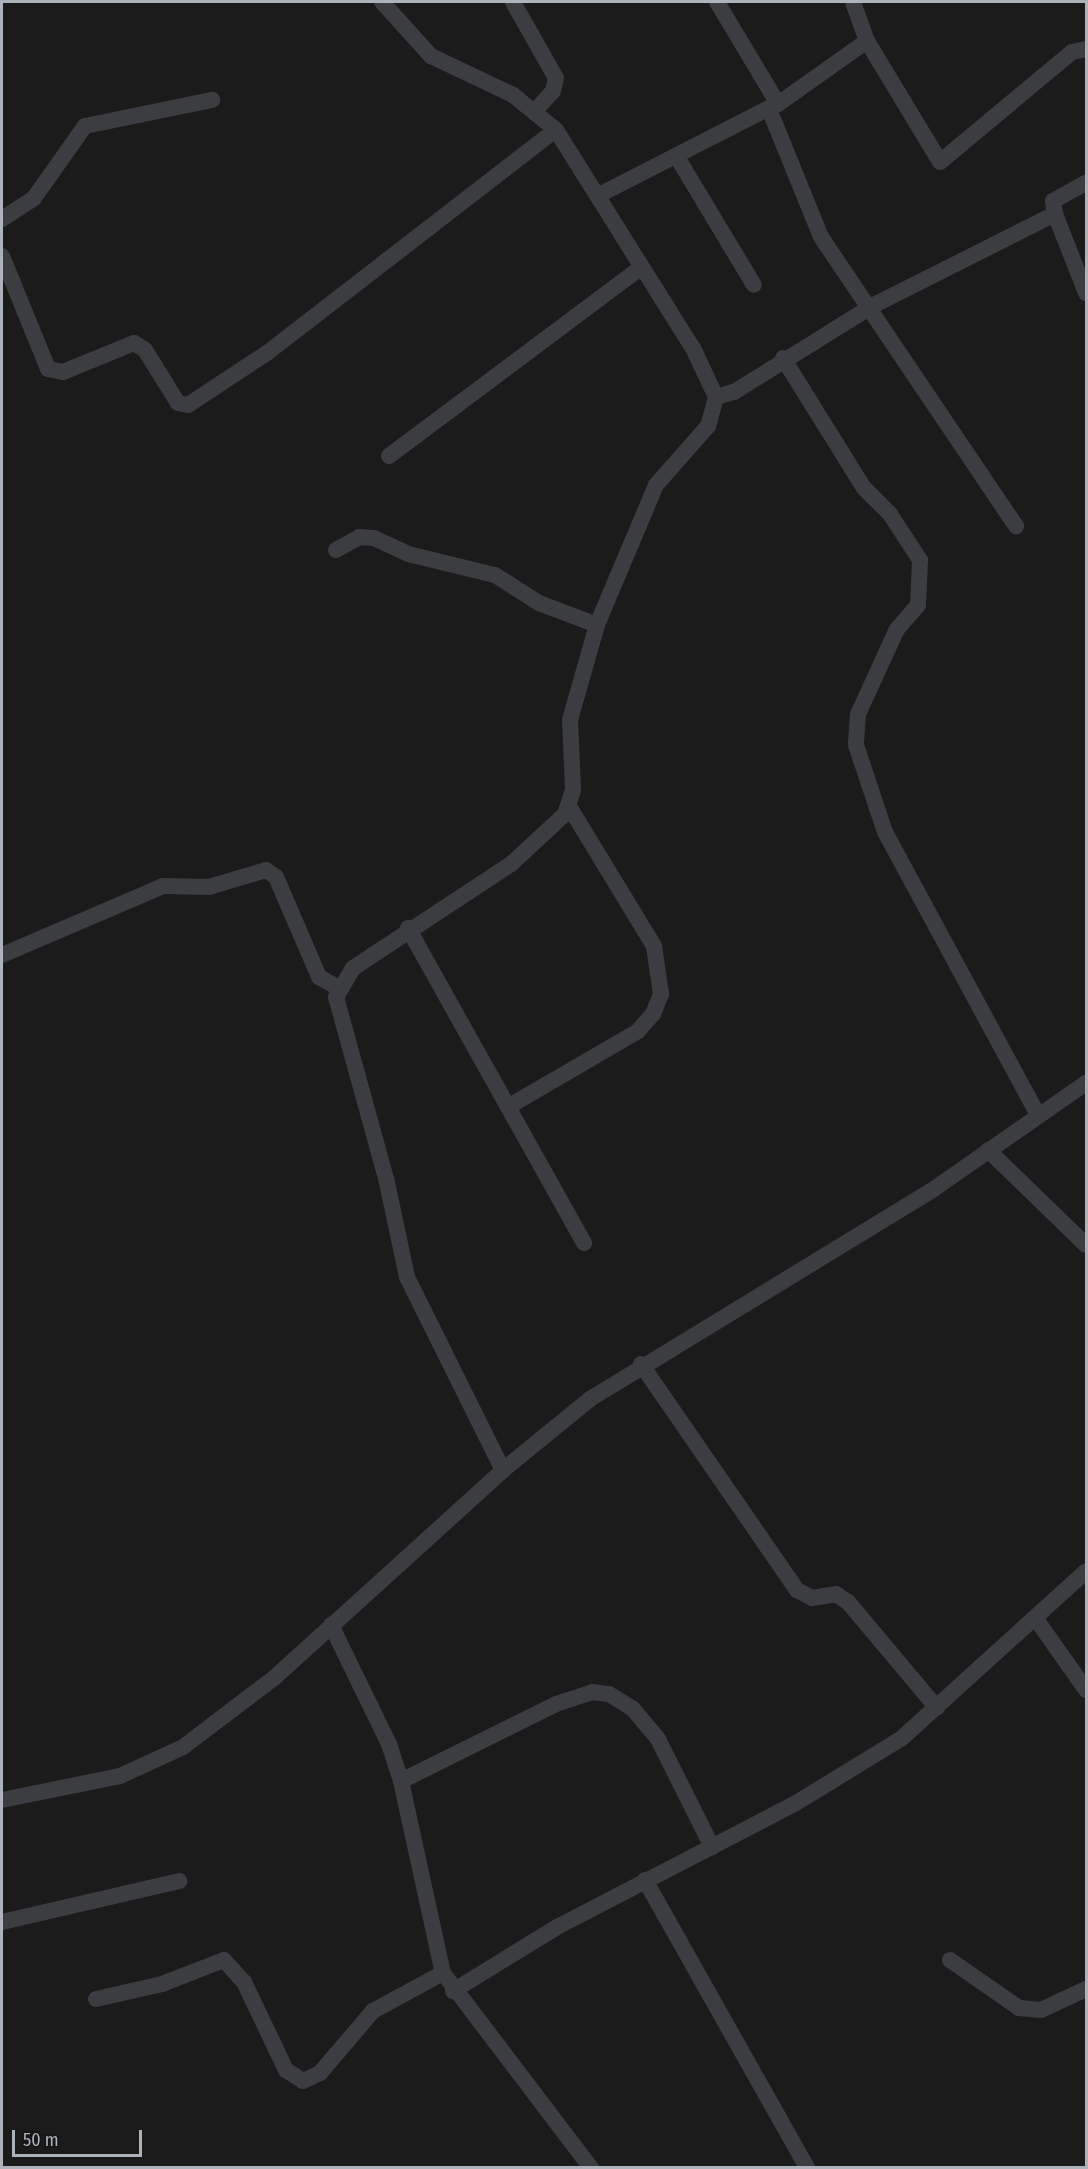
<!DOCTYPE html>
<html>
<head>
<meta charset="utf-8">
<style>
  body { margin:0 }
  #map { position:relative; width:1088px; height:2169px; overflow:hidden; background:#1b1b1c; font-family:"Fira Sans Condensed",sans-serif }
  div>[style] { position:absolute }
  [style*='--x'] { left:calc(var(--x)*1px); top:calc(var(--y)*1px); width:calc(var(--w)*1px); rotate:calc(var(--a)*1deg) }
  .minor>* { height:16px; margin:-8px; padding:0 8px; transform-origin:8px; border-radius:8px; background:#3c3d41 }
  span { translate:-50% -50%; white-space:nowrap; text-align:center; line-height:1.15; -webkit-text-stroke:4.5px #151617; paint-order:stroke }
  .frame { position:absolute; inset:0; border:3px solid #aeb2bb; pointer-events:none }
  .scale { position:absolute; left:12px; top:2130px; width:130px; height:27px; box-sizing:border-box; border:3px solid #aeb2bb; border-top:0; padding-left:8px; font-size:18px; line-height:21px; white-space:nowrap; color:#aeb2bb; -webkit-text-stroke:4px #151617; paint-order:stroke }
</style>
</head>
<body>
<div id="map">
  <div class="minor">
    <div style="--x:382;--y:2;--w:73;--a:47.8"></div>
    <div style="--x:431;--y:56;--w:91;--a:25.4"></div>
    <div style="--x:513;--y:95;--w:55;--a:39.1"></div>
    <div style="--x:556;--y:130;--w:257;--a:57.9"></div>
    <div style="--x:693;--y:348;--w:54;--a:64.9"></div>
    <div style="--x:716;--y:397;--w:30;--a:105"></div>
    <div style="--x:708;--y:426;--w:79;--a:131.4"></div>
    <div style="--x:656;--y:485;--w:152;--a:112.9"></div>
    <div style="--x:597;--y:625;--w:99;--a:105.9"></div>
    <div style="--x:570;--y:720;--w:70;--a:87.5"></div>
    <div style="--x:573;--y:790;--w:25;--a:108"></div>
    <div style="--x:565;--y:814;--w:74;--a:137.2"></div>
    <div style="--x:511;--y:864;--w:189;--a:146.6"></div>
    <div style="--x:353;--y:968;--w:34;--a:120"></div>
    <div style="--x:336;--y:997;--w:188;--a:74.6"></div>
    <div style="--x:386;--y:1178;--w:101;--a:78"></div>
    <div style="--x:407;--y:1277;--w:216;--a:63.6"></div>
    <div style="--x:513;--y:2;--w:87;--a:60.5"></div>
    <div style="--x:556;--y:78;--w:13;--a:103"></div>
    <div style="--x:553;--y:91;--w:25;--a:132"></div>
    <div style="--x:717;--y:2;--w:119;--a:59.1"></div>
    <div style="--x:778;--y:104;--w:109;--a:-35.3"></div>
    <div style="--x:867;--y:41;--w:141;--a:58.9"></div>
    <div style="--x:940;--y:162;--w:172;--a:-39.8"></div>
    <div style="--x:1072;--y:52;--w:14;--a:-12"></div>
    <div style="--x:853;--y:2;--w:41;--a:70.3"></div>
    <div style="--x:769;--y:109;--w:138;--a:67.9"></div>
    <div style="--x:821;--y:237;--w:349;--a:56"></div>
    <div style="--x:677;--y:157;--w:149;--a:59"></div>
    <div style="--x:599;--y:195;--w:200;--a:-27.1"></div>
    <div style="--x:1055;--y:214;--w:85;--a:68.6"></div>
    <div style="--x:2;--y:219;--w:38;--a:-33"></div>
    <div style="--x:34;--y:198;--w:88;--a:-54.7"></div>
    <div style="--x:85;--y:126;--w:130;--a:-11.6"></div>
    <div style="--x:2;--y:256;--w:122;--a:67.8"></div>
    <div style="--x:48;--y:369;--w:15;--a:11"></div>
    <div style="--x:63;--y:372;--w:77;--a:-22.2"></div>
    <div style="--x:134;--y:343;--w:13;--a:32"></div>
    <div style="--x:145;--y:350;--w:62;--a:58.1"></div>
    <div style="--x:178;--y:403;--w:10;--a:11"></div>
    <div style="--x:188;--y:405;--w:95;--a:-33.4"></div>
    <div style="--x:267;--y:353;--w:365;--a:-37.7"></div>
    <div style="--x:783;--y:358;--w:153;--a:58.1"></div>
    <div style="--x:864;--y:488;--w:37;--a:45"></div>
    <div style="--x:890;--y:514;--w:55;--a:56.9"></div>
    <div style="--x:920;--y:560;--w:45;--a:92.5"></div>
    <div style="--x:918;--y:605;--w:32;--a:131"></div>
    <div style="--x:897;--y:629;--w:94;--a:114.6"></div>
    <div style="--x:858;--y:714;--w:31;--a:94"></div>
    <div style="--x:856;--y:745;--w:92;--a:71.6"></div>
    <div style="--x:885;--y:832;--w:322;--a:61.6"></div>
    <div style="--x:716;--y:397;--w:19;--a:-16"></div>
    <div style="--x:734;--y:392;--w:163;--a:-31.9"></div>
    <div style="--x:872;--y:306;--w:205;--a:-26.7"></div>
    <div style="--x:1055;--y:214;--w:13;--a:-99"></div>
    <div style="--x:1053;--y:201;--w:38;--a:-29"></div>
    <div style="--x:389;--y:456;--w:314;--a:-36.8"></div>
    <div style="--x:336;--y:550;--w:26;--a:-29"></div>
    <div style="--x:359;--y:537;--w:15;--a:4"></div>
    <div style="--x:374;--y:538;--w:38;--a:25"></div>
    <div style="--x:408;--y:554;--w:89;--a:13.6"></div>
    <div style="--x:495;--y:575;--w:52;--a:32.5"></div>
    <div style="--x:539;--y:603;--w:62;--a:20.8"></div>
    <div style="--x:408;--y:928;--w:361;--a:60.8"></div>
    <div style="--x:2;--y:955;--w:175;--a:-23.2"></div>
    <div style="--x:163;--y:886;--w:46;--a:1.2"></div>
    <div style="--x:209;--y:887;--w:59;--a:-16.6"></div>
    <div style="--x:266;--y:870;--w:12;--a:35"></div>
    <div style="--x:276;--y:877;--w:109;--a:66.7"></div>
    <div style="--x:319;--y:977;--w:21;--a:29"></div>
    <div style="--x:511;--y:1105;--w:147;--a:-30.2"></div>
    <div style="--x:638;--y:1031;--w:23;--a:-49"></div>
    <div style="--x:653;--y:1014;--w:22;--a:-68"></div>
    <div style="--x:661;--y:994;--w:49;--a:-98.3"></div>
    <div style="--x:654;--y:946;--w:164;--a:-121.3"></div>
    <div style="--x:988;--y:1150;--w:136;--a:44.1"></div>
    <div style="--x:641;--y:1364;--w:275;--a:55.4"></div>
    <div style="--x:797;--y:1590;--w:17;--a:28"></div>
    <div style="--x:812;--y:1598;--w:24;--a:-9"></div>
    <div style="--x:836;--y:1594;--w:14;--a:34"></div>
    <div style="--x:848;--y:1602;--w:138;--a:50"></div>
    <div style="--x:1036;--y:1619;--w:87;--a:54.8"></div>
    <div style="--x:331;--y:1625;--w:132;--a:64"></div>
    <div style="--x:389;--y:1744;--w:39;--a:72"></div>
    <div style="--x:401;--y:1781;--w:197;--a:77.7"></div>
    <div style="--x:443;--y:1973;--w:245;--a:52.8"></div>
    <div style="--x:401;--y:1781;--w:173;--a:-26.4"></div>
    <div style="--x:556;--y:1704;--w:38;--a:-18"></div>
    <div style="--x:592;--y:1692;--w:17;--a:7"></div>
    <div style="--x:609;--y:1694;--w:28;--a:32"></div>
    <div style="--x:633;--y:1709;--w:39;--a:50"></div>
    <div style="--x:658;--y:1739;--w:121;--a:63.4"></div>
    <div style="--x:2;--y:1800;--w:120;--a:-11.5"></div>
    <div style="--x:120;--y:1776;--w:69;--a:-24.7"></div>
    <div style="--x:183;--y:1747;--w:114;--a:-37.2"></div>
    <div style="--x:274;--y:1678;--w:309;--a:-42.2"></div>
    <div style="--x:503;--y:1470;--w:112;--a:-39.2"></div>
    <div style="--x:590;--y:1399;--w:399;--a:-31.4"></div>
    <div style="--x:931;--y:1191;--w:189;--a:-34.9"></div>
    <div style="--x:645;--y:1880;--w:330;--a:60.6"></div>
    <div style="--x:2;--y:1922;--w:182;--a:-13"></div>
    <div style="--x:950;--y:1960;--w:84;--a:34.8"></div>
    <div style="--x:1019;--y:2008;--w:22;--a:5"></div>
    <div style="--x:1041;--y:2010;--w:50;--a:-25"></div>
    <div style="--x:453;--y:1991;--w:122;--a:-31.6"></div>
    <div style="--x:557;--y:1927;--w:269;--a:-27.4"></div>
    <div style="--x:796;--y:1803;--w:124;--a:-31.5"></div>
    <div style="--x:902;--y:1738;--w:248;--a:-42.2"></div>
    <div style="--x:96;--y:1999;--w:68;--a:-12.8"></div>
    <div style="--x:162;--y:1984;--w:66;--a:-21.2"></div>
    <div style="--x:224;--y:1960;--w:30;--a:48"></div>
    <div style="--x:244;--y:1982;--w:98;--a:64.5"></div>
    <div style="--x:286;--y:2070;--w:20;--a:33"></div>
    <div style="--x:303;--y:2081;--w:19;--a:-25"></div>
    <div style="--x:320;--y:2073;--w:82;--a:-49.5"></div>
    <div style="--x:373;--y:2011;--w:80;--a:-28.5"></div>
  </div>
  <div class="frame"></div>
  <div class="scale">50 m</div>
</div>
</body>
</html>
